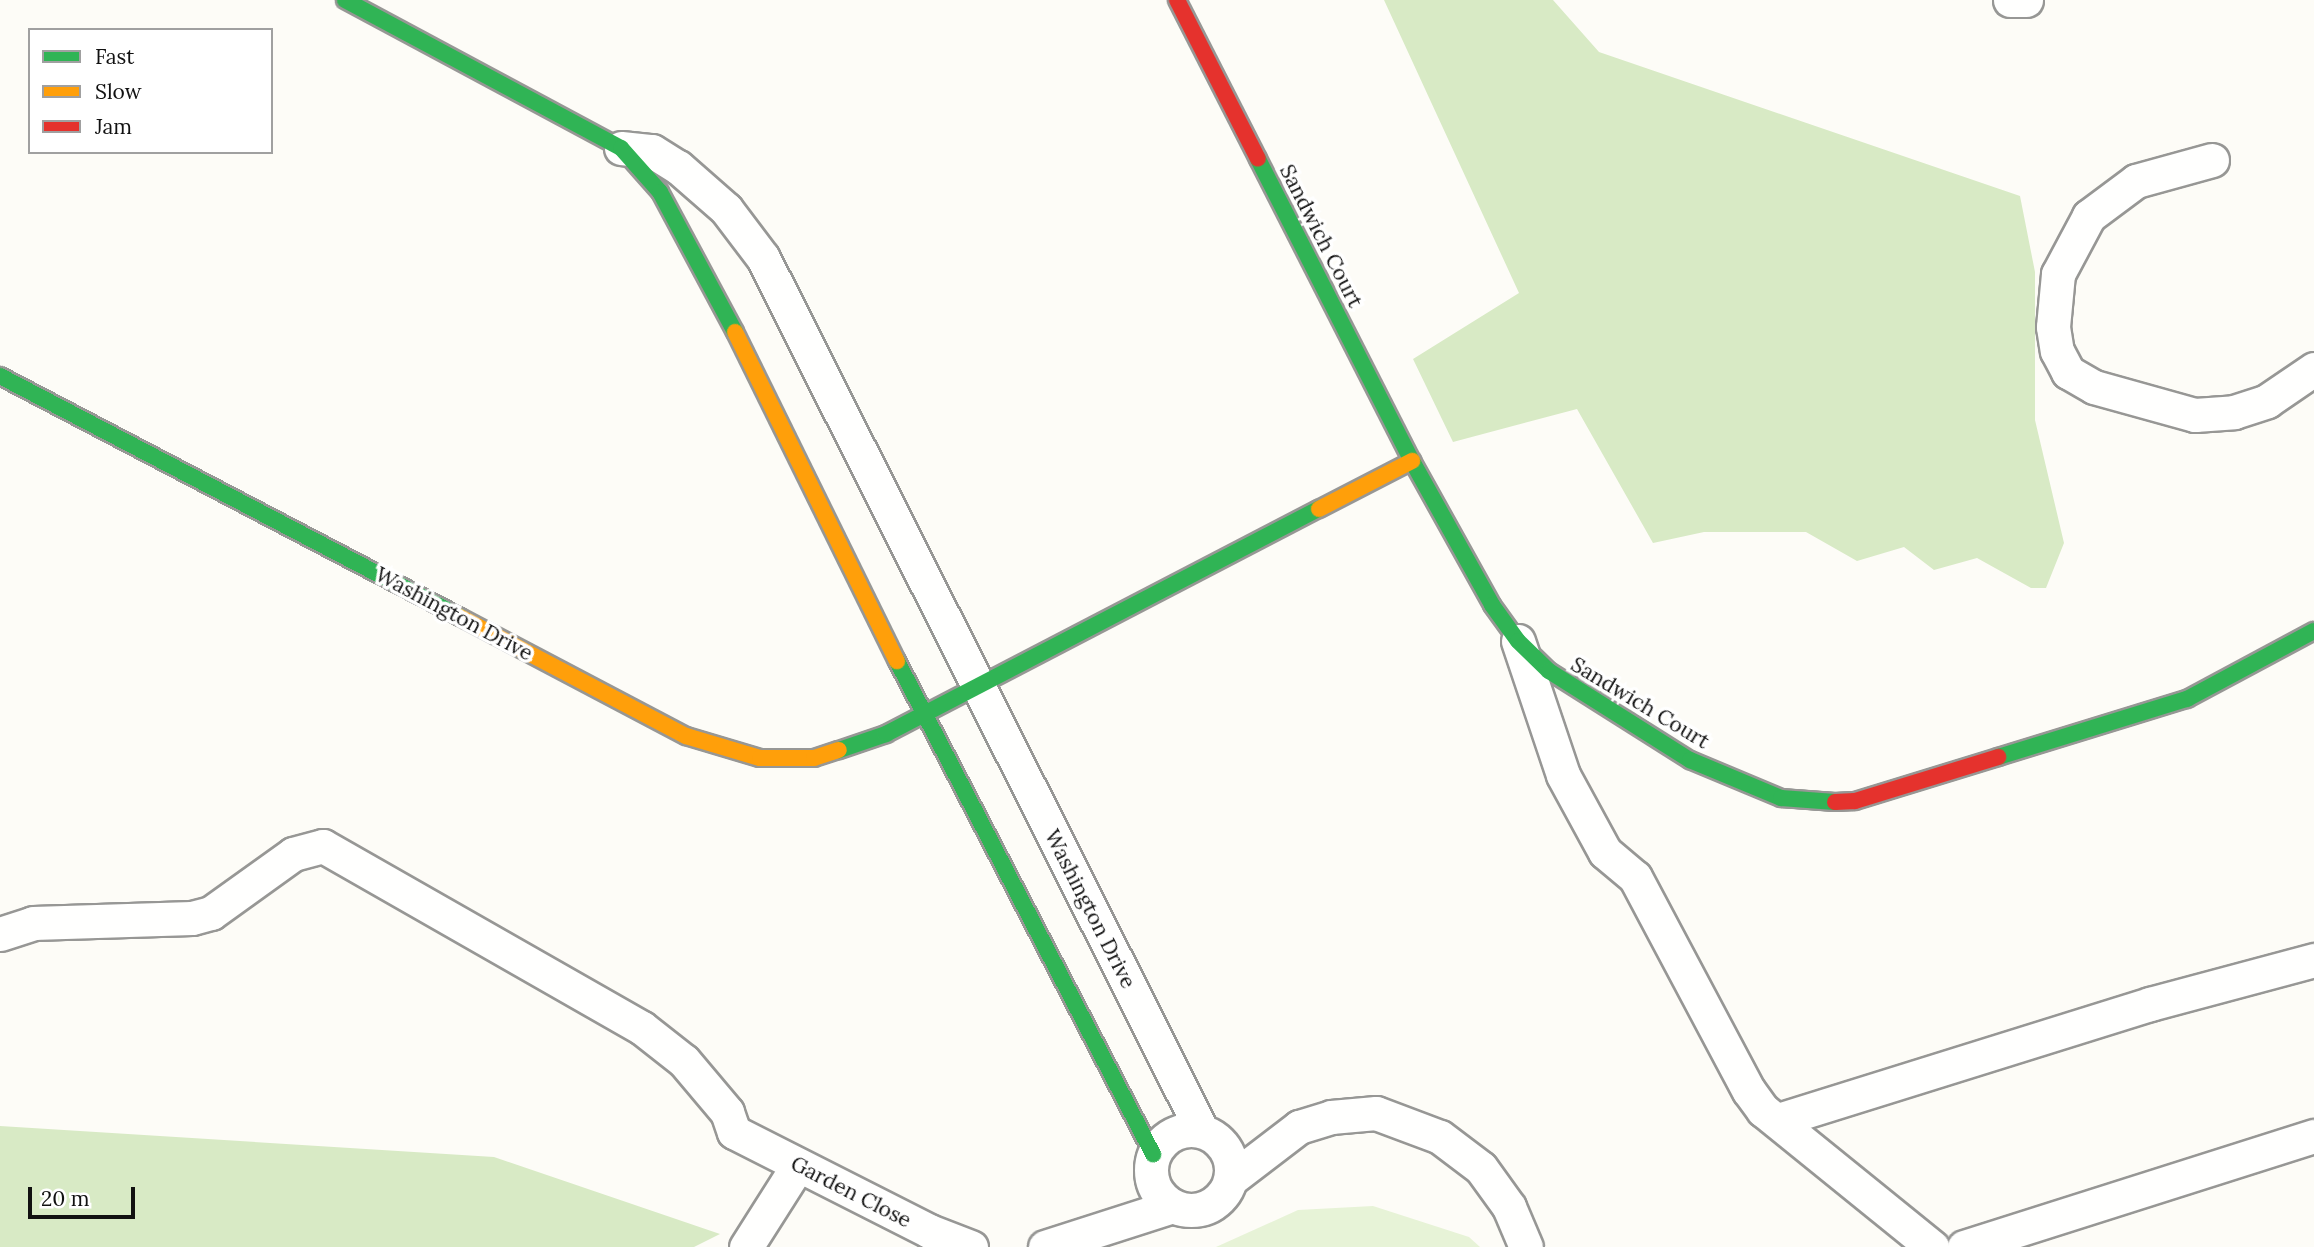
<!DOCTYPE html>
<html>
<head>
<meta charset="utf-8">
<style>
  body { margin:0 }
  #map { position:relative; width:2314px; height:1247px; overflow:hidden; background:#fdfcf7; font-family:Lora,serif }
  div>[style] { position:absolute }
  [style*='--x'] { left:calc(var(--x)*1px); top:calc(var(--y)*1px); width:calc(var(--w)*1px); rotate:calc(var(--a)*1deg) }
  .green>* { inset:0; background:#e7f3d7 }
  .forest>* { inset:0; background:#d8eac5 }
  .roads { filter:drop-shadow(2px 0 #979795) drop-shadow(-2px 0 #979795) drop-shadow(0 2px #979795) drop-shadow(0 -2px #979795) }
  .street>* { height:33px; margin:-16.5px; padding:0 16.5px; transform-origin:16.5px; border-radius:16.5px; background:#fffffe }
  .street>.ring { margin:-16.5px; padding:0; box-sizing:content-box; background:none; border:33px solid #fffffe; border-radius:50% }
  .fast>* { height:16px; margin:-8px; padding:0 8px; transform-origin:8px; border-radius:8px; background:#30b455 }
  .slow>* { height:16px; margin:-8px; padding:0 8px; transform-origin:8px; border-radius:8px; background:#ff9f0a }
  .jam>* { height:16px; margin:-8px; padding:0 8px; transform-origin:8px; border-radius:8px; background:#e5322d }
  span { translate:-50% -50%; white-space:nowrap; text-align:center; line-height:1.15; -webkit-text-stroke:7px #fff; paint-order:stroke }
  .street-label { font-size:21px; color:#111 }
  .legend { position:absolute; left:28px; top:28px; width:245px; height:126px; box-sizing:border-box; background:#fff; border:2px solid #a0a0a0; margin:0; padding:9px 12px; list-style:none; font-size:21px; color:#111 }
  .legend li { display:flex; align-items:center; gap:14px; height:35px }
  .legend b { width:35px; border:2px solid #a0a0a0 }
  .scale { position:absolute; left:28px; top:1187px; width:107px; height:32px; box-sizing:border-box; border:4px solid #111; border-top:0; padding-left:9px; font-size:21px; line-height:24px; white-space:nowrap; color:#111; -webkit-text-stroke:5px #fff; paint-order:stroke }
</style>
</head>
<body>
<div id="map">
  <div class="green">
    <div style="clip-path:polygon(1373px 1206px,1469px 1237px,1480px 1247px,1216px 1247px,1298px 1210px)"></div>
  </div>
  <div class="forest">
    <div style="clip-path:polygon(1384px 0,1553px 0,1599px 52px,2020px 196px,2035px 272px,2035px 420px,2064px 543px,2046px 588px,2031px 588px,1977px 558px,1934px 570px,1904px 547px,1857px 561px,1806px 532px,1704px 532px,1653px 543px,1577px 409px,1453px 442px,1413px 359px,1519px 293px)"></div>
    <div style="clip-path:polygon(0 1126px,494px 1157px,720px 1234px,694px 1247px,0 1247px)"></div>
  </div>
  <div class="roads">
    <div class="street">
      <div style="--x:2010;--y:0;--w:16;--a:0"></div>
      <div style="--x:621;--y:148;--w:31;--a:6"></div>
      <div style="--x:652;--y:151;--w:31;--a:32"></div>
      <div style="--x:678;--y:167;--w:64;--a:41.2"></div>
      <div style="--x:726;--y:209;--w:61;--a:52.9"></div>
      <div style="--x:763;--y:258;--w:977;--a:63.3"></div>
      <div style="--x:2212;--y:160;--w:79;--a:164.6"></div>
      <div style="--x:2136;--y:181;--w:59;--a:143.3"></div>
      <div style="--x:2089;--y:216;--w:66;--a:118.1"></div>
      <div style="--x:2058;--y:274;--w:53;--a:95.4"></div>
      <div style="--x:2053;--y:327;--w:24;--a:81"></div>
      <div style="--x:2057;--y:351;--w:24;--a:62"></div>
      <div style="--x:2068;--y:372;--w:30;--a:30"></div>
      <div style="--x:2094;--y:387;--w:105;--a:15.5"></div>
      <div style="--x:2195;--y:415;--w:39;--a:-4"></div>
      <div style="--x:2234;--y:412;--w:35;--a:-18"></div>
      <div style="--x:2267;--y:401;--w:57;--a:-34.2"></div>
      <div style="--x:1518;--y:641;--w:141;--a:71.4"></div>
      <div style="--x:1563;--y:775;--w:88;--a:61.4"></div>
      <div style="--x:1605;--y:852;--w:39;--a:40"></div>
      <div style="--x:1635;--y:877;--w:242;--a:62"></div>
      <div style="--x:1749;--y:1091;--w:24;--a:54"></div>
      <div style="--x:1763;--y:1110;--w:218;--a:39"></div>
      <div style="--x:0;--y:934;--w:35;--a:-18"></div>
      <div style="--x:33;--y:923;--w:159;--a:-1.8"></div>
      <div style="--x:192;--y:918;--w:20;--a:-15"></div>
      <div style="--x:211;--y:913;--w:101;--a:-35.7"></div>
      <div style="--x:293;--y:854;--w:31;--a:-15"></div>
      <div style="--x:323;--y:846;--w:367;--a:29.7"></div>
      <div style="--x:642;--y:1028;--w:53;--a:38.2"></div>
      <div style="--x:684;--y:1061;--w:67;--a:49.9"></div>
      <div style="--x:727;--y:1112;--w:21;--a:71"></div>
      <div style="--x:734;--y:1132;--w:219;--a:26.9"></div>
      <div style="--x:929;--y:1231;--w:45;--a:20.9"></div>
      <div style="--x:1778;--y:1120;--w:390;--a:-17.3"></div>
      <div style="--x:2150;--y:1004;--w:170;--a:-15"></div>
      <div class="ring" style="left:1151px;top:1130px;width:47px;height:47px"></div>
      <div style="--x:1231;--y:1179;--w:86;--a:-37.4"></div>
      <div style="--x:1299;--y:1127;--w:34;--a:-17"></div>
      <div style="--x:1331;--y:1117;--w:45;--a:-5.1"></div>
      <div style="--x:1376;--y:1113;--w:68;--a:20.6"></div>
      <div style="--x:1440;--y:1137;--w:51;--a:37.1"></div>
      <div style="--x:1481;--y:1168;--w:48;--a:54.3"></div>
      <div style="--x:1509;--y:1207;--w:43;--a:67"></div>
      <div style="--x:746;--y:1247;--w:97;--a:-57.6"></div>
      <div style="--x:1045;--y:1247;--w:134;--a:-17.8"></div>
      <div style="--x:1964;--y:1247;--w:367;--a:-17.6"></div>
    </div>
    <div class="fast">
      <div style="--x:345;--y:0;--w:313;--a:28.2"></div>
      <div style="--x:621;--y:148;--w:59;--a:48.4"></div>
      <div style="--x:660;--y:192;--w:159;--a:61.8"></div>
      <div style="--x:1258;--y:159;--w:339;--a:63"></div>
      <div style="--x:1412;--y:461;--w:165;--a:60.9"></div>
      <div style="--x:1492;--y:605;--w:44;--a:54.2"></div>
      <div style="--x:1518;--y:641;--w:43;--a:44.1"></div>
      <div style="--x:1549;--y:671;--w:167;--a:32.3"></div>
      <div style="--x:1690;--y:760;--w:99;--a:22.7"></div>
      <div style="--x:1781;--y:798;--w:54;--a:4.2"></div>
      <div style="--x:0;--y:376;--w:519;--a:27.65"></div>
      <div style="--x:897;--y:661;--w:556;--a:62.56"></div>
      <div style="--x:839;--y:750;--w:50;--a:-18.8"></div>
      <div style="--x:886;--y:734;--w:488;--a:-27.5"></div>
      <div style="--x:1998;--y:757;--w:198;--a:-17.1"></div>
      <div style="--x:2187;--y:699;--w:144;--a:-28.2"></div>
    </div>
    <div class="slow">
      <div style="--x:735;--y:332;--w:367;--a:63.8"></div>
      <div style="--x:1319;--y:509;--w:105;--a:-27.3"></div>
      <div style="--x:460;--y:617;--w:255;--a:27.8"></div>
      <div style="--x:686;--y:736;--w:77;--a:16.6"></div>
      <div style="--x:760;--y:758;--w:54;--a:0"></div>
      <div style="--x:814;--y:758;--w:26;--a:-18"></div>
    </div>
    <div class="jam">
      <div style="--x:1177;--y:0;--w:178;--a:63"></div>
      <div style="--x:1835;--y:802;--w:20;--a:-3"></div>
      <div style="--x:1855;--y:801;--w:150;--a:-17.1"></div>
    </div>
  </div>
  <div class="street-label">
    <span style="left:1321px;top:236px;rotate:63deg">Sandwich Court</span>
    <span style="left:454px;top:614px;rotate:28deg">Washington Drive</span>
    <span style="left:1640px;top:703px;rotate:31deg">Sandwich Court</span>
    <span style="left:1090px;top:909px;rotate:63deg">Washington Drive</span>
    <span style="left:851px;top:1192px;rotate:27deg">Garden Close</span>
  </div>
  <ul class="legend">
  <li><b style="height:9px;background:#30b455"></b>Fast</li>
  <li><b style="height:9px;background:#ff9f0a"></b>Slow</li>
  <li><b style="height:9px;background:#e5322d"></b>Jam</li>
  </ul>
  <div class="scale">20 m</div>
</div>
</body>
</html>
